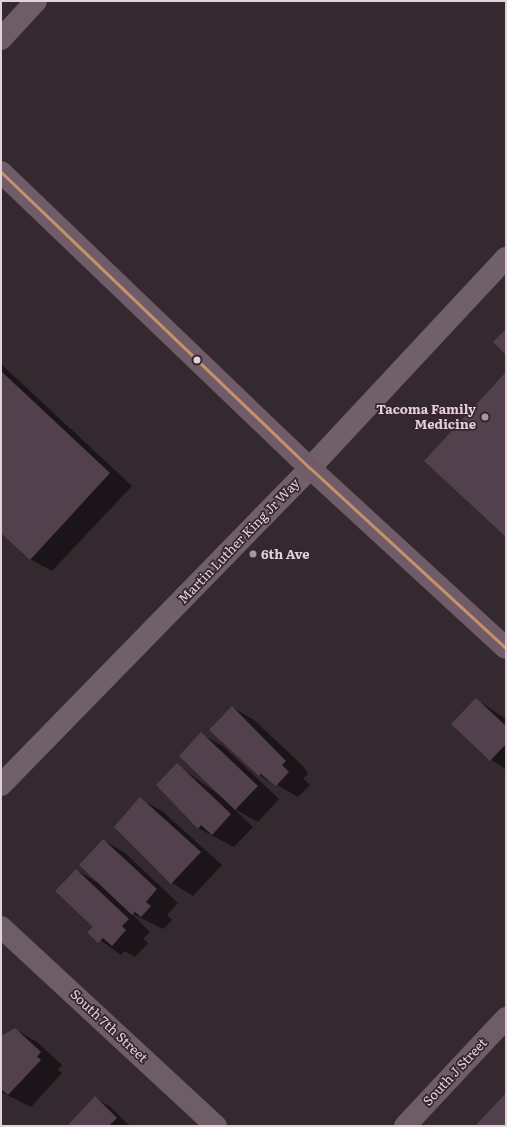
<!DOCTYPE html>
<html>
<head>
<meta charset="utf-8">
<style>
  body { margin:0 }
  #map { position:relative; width:507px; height:1127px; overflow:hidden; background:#33292f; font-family:Literata,serif }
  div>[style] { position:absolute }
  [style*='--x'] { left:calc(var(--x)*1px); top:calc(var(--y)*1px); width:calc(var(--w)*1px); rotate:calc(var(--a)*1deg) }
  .shadow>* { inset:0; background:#0007 }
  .building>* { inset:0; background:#52414c }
  .minor>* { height:22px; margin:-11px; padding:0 11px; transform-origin:11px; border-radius:11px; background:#6e5d67 }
  .tertiary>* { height:22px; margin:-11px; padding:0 11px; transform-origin:11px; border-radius:11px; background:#6e5d67 }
  .secondary>* { height:22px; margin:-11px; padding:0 11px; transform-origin:11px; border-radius:11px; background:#715f6a }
  .primary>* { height:22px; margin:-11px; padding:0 11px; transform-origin:11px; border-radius:11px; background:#6f5c68 }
  .bus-1>* { height:3px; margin:-1.5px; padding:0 1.5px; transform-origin:1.5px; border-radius:1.5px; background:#c7916a }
  .dots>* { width:11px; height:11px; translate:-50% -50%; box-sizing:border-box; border:2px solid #382430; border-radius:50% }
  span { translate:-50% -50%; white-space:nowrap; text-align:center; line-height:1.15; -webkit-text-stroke:3.5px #382430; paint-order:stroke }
  .poi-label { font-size:13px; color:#e1d3db; font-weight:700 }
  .right { translate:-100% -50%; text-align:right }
  .left { translate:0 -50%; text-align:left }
  .street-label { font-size:13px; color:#e1d3db }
  .frame { position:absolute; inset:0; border:2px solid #e1d3db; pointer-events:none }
</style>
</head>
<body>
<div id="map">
  <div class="shadow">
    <div style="clip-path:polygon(1px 364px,132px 486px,52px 571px,30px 559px,1px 532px)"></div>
    <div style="clip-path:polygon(476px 699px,506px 719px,506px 769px,491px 760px,452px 724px)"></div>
    <div style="clip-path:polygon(232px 707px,254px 720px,303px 766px,308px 774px,303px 778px,310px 785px,298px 797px,259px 775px)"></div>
    <div style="clip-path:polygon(201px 734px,223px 746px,279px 799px,258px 822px,233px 808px,253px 827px,234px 847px,198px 828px,177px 765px,225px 799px)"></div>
    <div style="clip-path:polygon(140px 799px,162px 811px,222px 865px,193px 896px,172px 883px)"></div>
    <div style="clip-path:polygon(103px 840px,125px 853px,178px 903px,167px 915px,172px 920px,163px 929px,131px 913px,150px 932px,143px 939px,148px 943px,135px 957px,124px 951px,121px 955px,89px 932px,94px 927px,76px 870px,100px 884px)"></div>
    <div style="clip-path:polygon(15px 1029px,37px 1042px,62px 1065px,58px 1070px,62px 1073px,31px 1107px,1px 1092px,1px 1038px)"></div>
    <div style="clip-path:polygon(95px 1098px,109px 1106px,130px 1126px,69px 1126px)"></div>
  </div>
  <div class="building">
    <div style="clip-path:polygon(506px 329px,506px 355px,493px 342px)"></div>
    <div style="clip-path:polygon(1px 371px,110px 473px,30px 560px,1px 533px)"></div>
    <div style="clip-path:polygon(506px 372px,506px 537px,424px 461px)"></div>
    <div style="clip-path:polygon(476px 698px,506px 726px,506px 744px,490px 761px,451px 724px)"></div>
    <div style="clip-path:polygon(232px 706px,286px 761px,282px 765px,289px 772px,276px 786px,261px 774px,259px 776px,209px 730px)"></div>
    <div style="clip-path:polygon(201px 732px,258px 786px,235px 810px,179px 756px)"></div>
    <div style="clip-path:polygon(177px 763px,231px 814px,212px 835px,201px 825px,198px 829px,156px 785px)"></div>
    <div style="clip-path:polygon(140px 797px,201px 852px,171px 884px,114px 827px)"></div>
    <div style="clip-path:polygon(103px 839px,157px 889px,146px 902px,151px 906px,141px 917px,135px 912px,132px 915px,79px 865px)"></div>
    <div style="clip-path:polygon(76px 869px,129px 919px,122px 926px,126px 930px,112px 946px,103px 938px,98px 943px,87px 932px,93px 927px,55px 891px)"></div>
    <div style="clip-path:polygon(15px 1028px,41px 1052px,37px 1057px,41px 1060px,8px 1095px,1px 1089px,1px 1036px)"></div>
    <div style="clip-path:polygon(506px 1093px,506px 1126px,475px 1126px)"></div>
    <div style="clip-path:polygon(95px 1096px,117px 1118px,109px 1126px,67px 1126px)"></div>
  </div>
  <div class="minor">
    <div style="--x:1;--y:39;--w:52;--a:-47.4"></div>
    <div style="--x:1;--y:927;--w:293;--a:42.8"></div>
  </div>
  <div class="tertiary">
    <div style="--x:405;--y:1126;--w:148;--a:-46.9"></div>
  </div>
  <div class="secondary">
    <div style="--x:1;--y:785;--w:443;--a:-45.7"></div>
    <div style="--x:310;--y:468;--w:287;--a:-47"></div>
  </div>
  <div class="primary">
    <div style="--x:1;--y:172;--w:428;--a:43.8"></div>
    <div style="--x:310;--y:468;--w:266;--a:42.6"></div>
  </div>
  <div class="bus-1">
    <div style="--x:1;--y:172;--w:428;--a:43.8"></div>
    <div style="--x:310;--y:468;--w:266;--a:42.6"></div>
  </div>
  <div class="dots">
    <div style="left:197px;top:360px;background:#e1d3db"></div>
    <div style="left:485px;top:417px;background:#a4989f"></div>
    <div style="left:253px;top:554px;background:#a4989f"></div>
  </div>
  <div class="poi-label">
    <span class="right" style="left:476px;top:417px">Tacoma Family<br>Medicine</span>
    <span class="left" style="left:261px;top:554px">6th Ave</span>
  </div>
  <div class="street-label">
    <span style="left:239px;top:541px;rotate:-46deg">Martin Luther King Jr Way</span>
    <span style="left:109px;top:1026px;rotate:43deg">South 7th Street</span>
    <span style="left:455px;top:1072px;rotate:-47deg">South J Street</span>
  </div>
  <div class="frame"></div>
</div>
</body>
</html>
